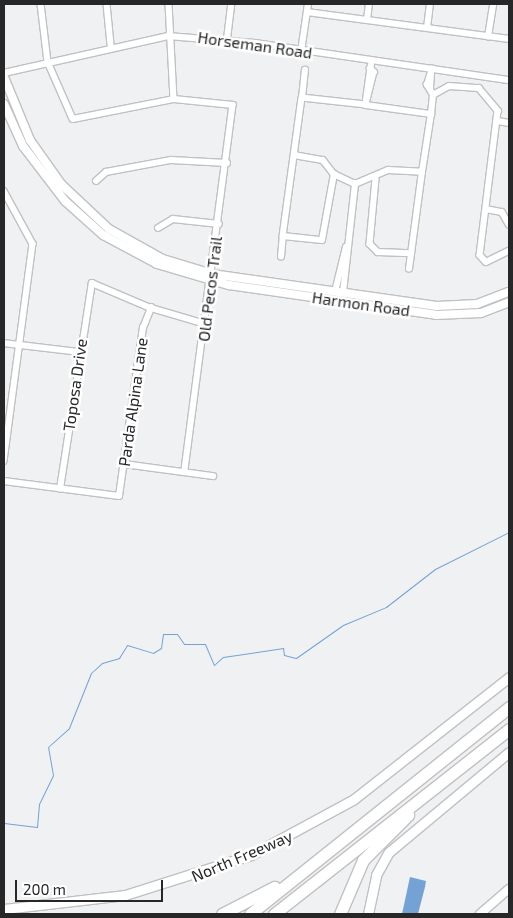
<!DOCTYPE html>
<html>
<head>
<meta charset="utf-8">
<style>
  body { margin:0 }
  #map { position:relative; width:513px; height:918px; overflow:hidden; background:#f0f1f3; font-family:"Exo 2",sans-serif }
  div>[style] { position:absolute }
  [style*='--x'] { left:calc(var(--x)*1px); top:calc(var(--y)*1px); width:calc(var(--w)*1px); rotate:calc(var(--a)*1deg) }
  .water>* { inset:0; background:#75a2d4 }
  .stream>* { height:1px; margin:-0.5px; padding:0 0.5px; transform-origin:0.5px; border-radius:0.5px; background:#75a2d4 }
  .roads { filter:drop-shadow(1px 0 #c0c1c3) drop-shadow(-1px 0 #c0c1c3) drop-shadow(0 1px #c0c1c3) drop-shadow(0 -1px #c0c1c3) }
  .minor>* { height:5.5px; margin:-2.75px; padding:0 2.75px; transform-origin:2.75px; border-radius:2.75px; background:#fff }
  .tertiary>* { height:8px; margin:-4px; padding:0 4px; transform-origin:4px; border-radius:4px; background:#fff }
  .secondary>* { height:9px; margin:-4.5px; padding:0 4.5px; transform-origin:4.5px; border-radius:4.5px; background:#fff }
  .motorway>* { height:11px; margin:-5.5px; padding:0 5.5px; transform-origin:5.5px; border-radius:5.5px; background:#fff }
  span { translate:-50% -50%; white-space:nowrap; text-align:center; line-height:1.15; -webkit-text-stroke:5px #fff; paint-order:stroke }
  .street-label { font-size:16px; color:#272728 }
  .frame { position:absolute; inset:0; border:5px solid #272728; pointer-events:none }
  .scale { position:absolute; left:15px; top:880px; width:148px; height:22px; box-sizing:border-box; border:2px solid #272728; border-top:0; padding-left:6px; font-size:15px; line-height:18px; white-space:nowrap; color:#272728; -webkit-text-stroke:4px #fff; paint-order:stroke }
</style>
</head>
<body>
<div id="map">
  <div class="water">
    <div style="clip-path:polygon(410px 877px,426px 881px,425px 887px,418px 914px,402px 914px)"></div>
  </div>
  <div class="stream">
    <div style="--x:4;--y:823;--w:33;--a:7"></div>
    <div style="--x:37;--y:827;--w:23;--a:-85"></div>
    <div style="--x:39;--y:804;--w:32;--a:-64"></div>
    <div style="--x:53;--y:775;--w:28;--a:-100"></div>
    <div style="--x:48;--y:747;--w:28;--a:-42"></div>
    <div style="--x:69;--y:728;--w:59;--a:-68.2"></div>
    <div style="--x:91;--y:673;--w:15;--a:-42"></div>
    <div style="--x:102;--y:663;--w:18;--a:-16"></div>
    <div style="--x:119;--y:658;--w:15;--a:-58"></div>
    <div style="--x:127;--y:645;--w:27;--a:17"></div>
    <div style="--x:153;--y:653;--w:9;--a:-32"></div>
    <div style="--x:161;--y:648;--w:14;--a:-82"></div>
    <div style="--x:163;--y:634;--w:14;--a:0"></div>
    <div style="--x:177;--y:634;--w:12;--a:55"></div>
    <div style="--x:184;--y:644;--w:21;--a:0"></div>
    <div style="--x:205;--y:644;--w:23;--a:67"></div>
    <div style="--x:214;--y:665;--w:12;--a:-42"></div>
    <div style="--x:223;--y:657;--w:61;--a:-8.5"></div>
    <div style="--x:283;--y:648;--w:7;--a:82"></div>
    <div style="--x:284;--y:655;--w:12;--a:14"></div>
    <div style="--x:296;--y:658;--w:57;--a:-35.1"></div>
    <div style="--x:343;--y:625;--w:47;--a:-22.7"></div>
    <div style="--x:386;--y:607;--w:62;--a:-37.8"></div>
    <div style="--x:435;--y:569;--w:83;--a:-26.6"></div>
  </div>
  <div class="roads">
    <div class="minor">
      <div style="--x:41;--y:4;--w:58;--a:83.1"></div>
      <div style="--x:48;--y:62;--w:62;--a:66.3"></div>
      <div style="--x:73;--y:119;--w:103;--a:-11.2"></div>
      <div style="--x:174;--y:99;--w:59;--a:5.8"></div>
      <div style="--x:233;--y:105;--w:370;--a:97.5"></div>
      <div style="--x:107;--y:4;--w:41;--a:84.4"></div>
      <div style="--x:169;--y:4;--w:95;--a:87"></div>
      <div style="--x:307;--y:12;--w:204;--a:7.6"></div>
      <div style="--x:367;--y:20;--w:16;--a:-83"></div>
      <div style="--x:427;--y:28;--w:24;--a:-83"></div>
      <div style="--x:488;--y:37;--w:33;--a:-81"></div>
      <div style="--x:227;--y:39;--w:35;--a:-83"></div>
      <div style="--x:301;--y:52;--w:49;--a:-81.7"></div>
      <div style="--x:370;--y:68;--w:6;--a:45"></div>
      <div style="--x:374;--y:72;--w:34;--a:104"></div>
      <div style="--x:366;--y:105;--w:64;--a:-173.8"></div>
      <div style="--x:302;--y:98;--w:139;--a:97.8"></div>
      <div style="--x:283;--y:236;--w:39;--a:6"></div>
      <div style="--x:322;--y:240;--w:67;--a:-79.7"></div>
      <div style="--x:334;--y:174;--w:23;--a:25"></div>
      <div style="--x:355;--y:184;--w:36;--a:-23"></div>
      <div style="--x:388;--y:170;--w:34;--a:3"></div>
      <div style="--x:422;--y:172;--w:59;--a:-81.2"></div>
      <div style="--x:431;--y:114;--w:19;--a:-84"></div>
      <div style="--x:433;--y:95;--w:12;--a:-121"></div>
      <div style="--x:427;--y:85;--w:17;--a:-73"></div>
      <div style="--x:4;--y:73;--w:168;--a:-12.7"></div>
      <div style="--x:168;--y:36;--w:87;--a:4.6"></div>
      <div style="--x:255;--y:43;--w:257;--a:8.3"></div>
      <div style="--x:430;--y:88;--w:14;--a:-86"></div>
      <div style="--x:433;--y:95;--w:18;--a:-29"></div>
      <div style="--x:449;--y:86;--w:30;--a:4"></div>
      <div style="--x:479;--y:88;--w:30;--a:50"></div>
      <div style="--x:498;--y:111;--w:145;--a:97.1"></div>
      <div style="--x:480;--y:255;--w:9;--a:49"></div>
      <div style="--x:486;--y:262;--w:25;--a:-26"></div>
      <div style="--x:302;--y:98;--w:28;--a:-84"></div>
      <div style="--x:366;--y:100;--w:35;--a:-82"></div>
      <div style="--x:366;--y:105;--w:66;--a:7.9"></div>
      <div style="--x:498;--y:121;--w:11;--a:10"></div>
      <div style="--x:294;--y:155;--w:29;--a:10"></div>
      <div style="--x:323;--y:160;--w:18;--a:52"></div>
      <div style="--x:376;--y:179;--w:65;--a:95.3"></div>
      <div style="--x:370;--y:244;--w:11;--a:45"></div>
      <div style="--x:378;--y:252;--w:33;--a:2"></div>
      <div style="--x:96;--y:181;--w:13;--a:-42"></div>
      <div style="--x:106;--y:172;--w:66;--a:-10.5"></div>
      <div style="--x:171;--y:160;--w:56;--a:3.1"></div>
      <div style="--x:4;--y:191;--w:60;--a:61.3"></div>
      <div style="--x:33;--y:244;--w:219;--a:97.6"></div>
      <div style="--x:486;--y:209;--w:16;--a:11"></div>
      <div style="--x:502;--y:212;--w:14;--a:60"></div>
      <div style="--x:158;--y:228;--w:17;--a:-31"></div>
      <div style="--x:173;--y:219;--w:46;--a:6.2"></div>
      <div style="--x:281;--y:257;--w:21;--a:-85"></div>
      <div style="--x:409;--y:269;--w:98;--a:-82.4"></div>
      <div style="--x:335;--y:292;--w:46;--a:-76.3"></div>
      <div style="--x:343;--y:293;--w:110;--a:-83.7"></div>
      <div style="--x:4;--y:343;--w:76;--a:6.8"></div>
      <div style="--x:124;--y:464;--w:90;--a:7.7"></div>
      <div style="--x:4;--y:481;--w:116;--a:7.4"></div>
      <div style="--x:119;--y:496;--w:170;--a:-81.9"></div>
      <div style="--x:143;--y:328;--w:22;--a:-68"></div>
      <div style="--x:60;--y:489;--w:208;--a:-81.2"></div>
      <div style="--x:92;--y:283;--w:64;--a:23"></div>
      <div style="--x:151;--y:308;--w:57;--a:16.2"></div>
    </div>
    <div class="tertiary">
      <div style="--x:4;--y:77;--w:68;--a:67.6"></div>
      <div style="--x:30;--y:140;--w:54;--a:54.8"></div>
      <div style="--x:61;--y:184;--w:66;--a:43.2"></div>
      <div style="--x:109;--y:229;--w:62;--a:29.1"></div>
      <div style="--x:163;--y:259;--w:51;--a:17"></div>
      <div style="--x:212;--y:274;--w:227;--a:8.1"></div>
      <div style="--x:437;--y:306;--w:40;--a:-2.9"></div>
      <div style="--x:477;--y:304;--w:34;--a:-21"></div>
      <div style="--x:4;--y:104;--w:46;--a:65.7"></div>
      <div style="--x:23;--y:146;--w:69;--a:52.6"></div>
      <div style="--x:65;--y:201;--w:51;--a:41.8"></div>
      <div style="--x:103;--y:235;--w:61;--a:28.2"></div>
      <div style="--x:157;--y:264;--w:75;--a:16.3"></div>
      <div style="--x:229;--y:285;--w:209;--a:8.2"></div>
      <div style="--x:436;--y:315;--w:45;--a:-2.5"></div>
      <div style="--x:481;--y:313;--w:30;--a:-21"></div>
      <div style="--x:480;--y:914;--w:38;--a:-41"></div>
    </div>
    <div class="secondary">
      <div style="--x:4;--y:909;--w:122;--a:-6.6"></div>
      <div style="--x:125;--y:895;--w:132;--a:-17.6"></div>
      <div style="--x:251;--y:855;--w:117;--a:-28.5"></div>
      <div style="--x:354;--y:799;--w:197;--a:-38.2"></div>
      <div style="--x:368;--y:914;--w:40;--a:-78"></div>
      <div style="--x:376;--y:875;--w:26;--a:-61"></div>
      <div style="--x:389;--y:852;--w:156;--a:-39.8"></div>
    </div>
    <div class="motorway">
      <div style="--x:222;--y:914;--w:59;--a:-27.4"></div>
      <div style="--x:250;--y:914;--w:332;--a:-38.6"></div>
      <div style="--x:274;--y:914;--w:299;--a:-38.2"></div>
      <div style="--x:340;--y:914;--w:59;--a:-66.9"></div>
      <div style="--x:363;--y:860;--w:64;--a:-45"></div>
    </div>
  </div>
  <div class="street-label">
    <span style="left:255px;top:45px;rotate:8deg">Horseman Road</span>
    <span style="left:210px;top:289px;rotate:-83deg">Old Pecos Trail</span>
    <span style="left:361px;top:304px;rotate:8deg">Harmon Road</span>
    <span style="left:75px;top:385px;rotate:-82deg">Toposa Drive</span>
    <span style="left:133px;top:402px;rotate:-82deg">Parda Alpina Lane</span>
    <span style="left:242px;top:856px;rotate:-23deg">North Freeway</span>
  </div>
  <div class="frame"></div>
  <div class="scale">200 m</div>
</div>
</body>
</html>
